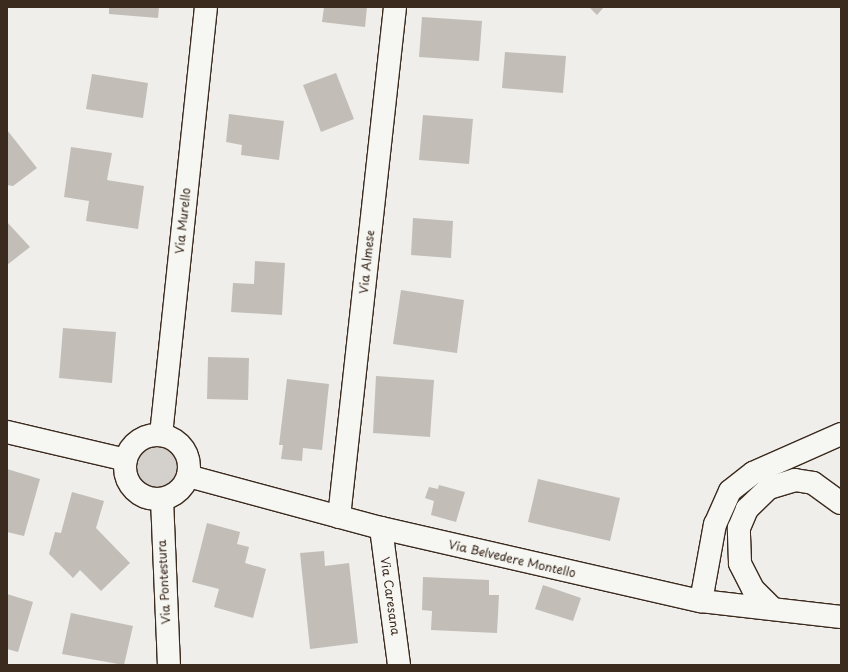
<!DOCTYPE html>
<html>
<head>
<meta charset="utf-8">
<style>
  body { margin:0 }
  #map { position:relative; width:848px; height:672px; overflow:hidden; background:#efeeea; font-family:"Playpen Sans",sans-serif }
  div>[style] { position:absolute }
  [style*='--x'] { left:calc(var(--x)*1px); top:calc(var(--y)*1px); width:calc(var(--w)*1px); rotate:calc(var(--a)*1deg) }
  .green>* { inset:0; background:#d4d1cc }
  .round { border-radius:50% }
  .building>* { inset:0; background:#c2bdb7 }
  .roads { filter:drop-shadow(1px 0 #3b2a1e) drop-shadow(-1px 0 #3b2a1e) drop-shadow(0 1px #3b2a1e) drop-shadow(0 -1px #3b2a1e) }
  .minor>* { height:22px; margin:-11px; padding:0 11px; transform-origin:11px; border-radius:11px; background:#f6f6f2 }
  .minor>.ring { margin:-11px; padding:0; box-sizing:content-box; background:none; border:22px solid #f6f6f2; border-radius:50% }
  .tertiary>* { height:22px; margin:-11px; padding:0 11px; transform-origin:11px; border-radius:11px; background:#f6f6f2 }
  span { translate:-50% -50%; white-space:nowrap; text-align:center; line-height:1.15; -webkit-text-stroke:3px #f6f6f2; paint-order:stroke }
  .street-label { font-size:12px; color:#3b2a1e }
  .frame { position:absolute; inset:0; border:8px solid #3b2a1e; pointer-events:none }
</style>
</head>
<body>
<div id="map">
  <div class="green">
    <div class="round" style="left:136px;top:446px;width:42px;height:42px"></div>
  </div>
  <div class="building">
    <div style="clip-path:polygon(109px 7px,159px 7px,158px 18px,109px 14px)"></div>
    <div style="clip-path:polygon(324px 7px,367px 7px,365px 27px,322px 22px)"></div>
    <div style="clip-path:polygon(589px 7px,604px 7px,597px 15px)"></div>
    <div style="clip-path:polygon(422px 17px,482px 21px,479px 61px,419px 57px)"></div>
    <div style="clip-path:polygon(505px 52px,566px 56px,563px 93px,502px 88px)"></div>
    <div style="clip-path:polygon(336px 73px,354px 119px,321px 132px,303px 85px)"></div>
    <div style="clip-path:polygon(92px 74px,148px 83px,143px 118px,86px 109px)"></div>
    <div style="clip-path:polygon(229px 114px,284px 121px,279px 160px,241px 155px,242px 145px,226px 142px)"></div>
    <div style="clip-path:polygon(423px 115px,473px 119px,469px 164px,419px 160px)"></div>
    <div style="clip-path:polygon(7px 130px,37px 168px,13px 186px,7px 185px)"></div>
    <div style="clip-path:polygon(71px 147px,112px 153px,107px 180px,144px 186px,138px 229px,86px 221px,89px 201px,64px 197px)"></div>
    <div style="clip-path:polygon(413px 218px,453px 221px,451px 258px,411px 255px)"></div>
    <div style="clip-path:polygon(7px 222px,30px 247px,7px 265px)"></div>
    <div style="clip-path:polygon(255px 261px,285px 263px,282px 315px,231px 312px,233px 283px,254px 284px)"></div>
    <div style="clip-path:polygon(401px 290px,464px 300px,457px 353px,393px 344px)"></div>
    <div style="clip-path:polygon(63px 328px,116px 332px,112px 383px,59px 378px)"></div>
    <div style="clip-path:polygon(208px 357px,249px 358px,248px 400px,207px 399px)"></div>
    <div style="clip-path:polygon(376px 376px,434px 380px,430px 437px,373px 433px)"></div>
    <div style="clip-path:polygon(287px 379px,329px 384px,322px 450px,303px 448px,302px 461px,281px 459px,283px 445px,279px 445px)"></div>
    <div style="clip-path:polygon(7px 469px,40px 479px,24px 536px,7px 532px)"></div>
    <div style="clip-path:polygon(538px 479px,620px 498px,610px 541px,528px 522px)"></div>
    <div style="clip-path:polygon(439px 485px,465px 492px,456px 522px,431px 515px,434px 501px,425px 498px,429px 487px,438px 489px)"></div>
    <div style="clip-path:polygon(72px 492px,104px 501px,96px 528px,130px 563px,101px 591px,80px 570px,73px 578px,49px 554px,55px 532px,61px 533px)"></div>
    <div style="clip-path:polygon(207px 523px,240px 532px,237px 544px,249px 547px,245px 563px,266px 569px,253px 618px,214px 607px,219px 589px,192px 582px)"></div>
    <div style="clip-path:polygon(324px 551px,325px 566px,349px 563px,358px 643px,310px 649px,300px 553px)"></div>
    <div style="clip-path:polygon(423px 577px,489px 580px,489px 595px,499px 595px,497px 633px,431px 630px,432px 611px,422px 610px)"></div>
    <div style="clip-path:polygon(543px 585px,581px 598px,573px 621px,535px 609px)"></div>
    <div style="clip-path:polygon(7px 594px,33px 602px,18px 652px,7px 649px)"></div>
    <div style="clip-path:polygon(71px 613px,133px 626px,124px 665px,62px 654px)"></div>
  </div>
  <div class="roads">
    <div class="minor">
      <div style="--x:7;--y:432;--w:122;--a:13.2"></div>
      <div style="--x:161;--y:435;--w:430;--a:-84"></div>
      <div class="ring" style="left:125px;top:435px;width:42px;height:42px"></div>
      <div style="--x:188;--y:476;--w:200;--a:15.1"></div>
      <div style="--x:381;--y:528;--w:328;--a:12.9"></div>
      <div style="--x:162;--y:499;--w:166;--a:87.6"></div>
      <div style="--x:339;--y:517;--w:513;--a:-83.73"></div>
      <div style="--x:381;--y:528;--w:138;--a:82.5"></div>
    </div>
    <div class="tertiary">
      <div style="--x:841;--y:434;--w:96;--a:156.1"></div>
      <div style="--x:753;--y:473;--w:29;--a:142"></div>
      <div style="--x:730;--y:491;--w:36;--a:114"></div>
      <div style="--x:715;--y:524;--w:78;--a:100.3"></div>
      <div style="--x:701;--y:601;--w:141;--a:6.5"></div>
      <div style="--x:773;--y:609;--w:28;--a:-135"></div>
      <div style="--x:753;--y:589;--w:29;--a:-117"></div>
      <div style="--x:740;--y:563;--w:35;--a:-92"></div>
      <div style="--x:739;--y:528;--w:21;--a:-67"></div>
      <div style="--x:747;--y:509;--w:30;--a:-44"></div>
      <div style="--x:769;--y:488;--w:27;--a:-17"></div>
      <div style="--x:795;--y:480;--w:18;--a:9"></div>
      <div style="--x:813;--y:483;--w:34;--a:36"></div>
    </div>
  </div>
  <div class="street-label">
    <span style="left:183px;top:221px;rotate:-84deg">Via Murello</span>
    <span style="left:367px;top:262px;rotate:-84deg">Via Almese</span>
    <span style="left:512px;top:559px;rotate:13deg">Via Belvedere Montello</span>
    <span style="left:164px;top:582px;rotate:-93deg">Via Pontestura</span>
    <span style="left:390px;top:596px;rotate:82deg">Via Caresana</span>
  </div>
  <div class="frame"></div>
</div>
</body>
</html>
